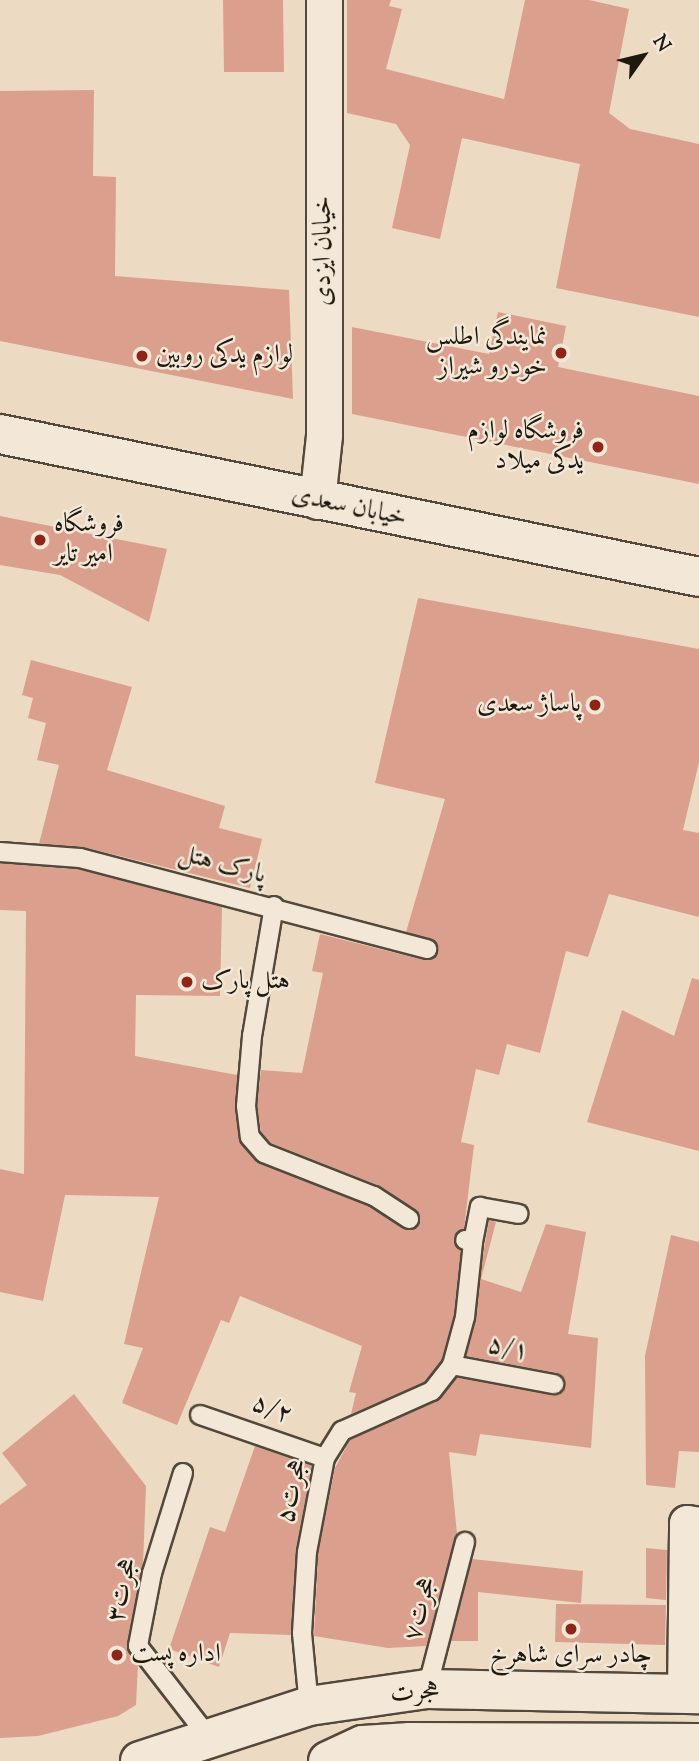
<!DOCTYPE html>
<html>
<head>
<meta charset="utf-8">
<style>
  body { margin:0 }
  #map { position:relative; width:699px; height:1761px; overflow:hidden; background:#eddac2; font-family:"Sorts Mill Goudy",Amiri,serif }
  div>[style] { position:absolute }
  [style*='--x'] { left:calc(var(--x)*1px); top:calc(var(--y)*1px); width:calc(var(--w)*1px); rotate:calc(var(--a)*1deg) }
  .building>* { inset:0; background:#db9f8d }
  .roads { filter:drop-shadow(2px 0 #52483b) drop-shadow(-2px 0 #52483b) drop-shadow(0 2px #52483b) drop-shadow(0 -2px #52483b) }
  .service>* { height:18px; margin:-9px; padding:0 9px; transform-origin:9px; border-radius:9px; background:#f3e7d7 }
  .minor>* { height:35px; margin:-17.5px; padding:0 17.5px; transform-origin:17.5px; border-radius:17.5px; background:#f3e7d7 }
  .tertiary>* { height:38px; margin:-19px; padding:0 19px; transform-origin:19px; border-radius:19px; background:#f3e7d7 }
  .secondary>* { height:38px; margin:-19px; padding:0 19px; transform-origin:19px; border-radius:19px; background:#f3e7d7 }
  .dots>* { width:19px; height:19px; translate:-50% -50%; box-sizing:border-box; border:4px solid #f3e7d7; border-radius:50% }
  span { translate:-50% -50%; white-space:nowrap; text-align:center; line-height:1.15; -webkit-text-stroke:5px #f3e7d7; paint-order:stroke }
  .street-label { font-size:26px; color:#1e180e }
  .poi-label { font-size:26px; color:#1e180e }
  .right { translate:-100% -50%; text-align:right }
  .left { translate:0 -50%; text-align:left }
  .north { position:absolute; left:608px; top:21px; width:70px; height:70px; -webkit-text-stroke:5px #f3e7d7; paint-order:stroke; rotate:56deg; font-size:19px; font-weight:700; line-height:28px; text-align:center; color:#1e180e }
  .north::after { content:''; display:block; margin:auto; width:24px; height:32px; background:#1e180e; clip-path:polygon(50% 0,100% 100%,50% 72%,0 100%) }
</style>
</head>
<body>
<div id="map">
  <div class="building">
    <div style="clip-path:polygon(223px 0,283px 0,284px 72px,224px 72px)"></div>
    <div style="clip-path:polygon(347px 0,391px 0,389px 6px,402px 9px,386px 69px,504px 99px,525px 0,589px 0,629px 9px,609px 113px,630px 129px,699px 144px,699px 317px,556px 288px,580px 164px,462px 138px,440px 239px,392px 228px,410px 145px,396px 124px,347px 113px)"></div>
    <div style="clip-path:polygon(94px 90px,93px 176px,116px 177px,115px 276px,289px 290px,293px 399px,0 341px,0 91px)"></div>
    <div style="clip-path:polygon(498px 312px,566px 326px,558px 367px,699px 396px,699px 484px,352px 414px,352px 327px,489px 354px)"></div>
    <div style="clip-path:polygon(0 516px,167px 549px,149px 622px,60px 575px,0 565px)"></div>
    <div style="clip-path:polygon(418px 598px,699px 649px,699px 762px,683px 830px,699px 833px,699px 917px,609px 894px,588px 957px,566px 951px,540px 1053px,507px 1044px,499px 1075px,476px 1069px,461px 1142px,474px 1145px,464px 1229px,454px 1238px,461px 1250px,454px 1315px,442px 1360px,425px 1382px,351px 1414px,356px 1393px,349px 1392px,362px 1346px,240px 1296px,229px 1323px,221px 1320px,177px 1425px,122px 1403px,143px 1348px,124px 1344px,159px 1197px,65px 1195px,43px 1301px,0 1292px,0 1169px,24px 1174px,26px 911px,0 910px,0 863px,78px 869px,222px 907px,220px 996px,136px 995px,135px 1056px,237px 1075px,239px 1138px,256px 1161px,369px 1206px,403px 1229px,415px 1229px,419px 1213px,380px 1186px,271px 1143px,261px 1132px,257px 1106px,261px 1070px,302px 1073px,323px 973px,312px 971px,320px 934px,424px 960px,438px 953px,434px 941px,406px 932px,445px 799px,375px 783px)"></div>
    <div style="clip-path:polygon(31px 660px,132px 687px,107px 770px,225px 806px,219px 828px,262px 839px,250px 888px,83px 847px,39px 844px,59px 765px,37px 760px,46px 723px,28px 718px,33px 698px,22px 695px)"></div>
    <div style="clip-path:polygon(692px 978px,699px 980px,699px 1151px,587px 1122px,622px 1010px,674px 1036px)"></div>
    <div style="clip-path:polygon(489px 1220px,496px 1222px,481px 1279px,521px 1292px,546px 1224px,586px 1232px,568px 1334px,598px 1338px,591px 1448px,480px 1434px,476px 1456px,449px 1452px,457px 1534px,426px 1646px,388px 1648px,314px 1636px,318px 1553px,335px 1468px,350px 1440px,437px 1401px,457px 1377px,552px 1395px,565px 1387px,556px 1373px,466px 1356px)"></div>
    <div style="clip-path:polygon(671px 1235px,699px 1242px,699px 1452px,679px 1451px,675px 1488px,646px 1485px,645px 1356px)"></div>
    <div style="clip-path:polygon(74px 1394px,146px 1486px,143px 1565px,127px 1644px,138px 1664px,136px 1705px,118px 1716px,38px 1736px,0 1738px,0 1505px,27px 1485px,2px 1453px)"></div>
    <div style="clip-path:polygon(255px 1446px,312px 1466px,296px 1550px,291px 1635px,230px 1633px,219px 1667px,169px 1649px,210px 1527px,225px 1532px)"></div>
    <div style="clip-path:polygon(646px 1548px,667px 1550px,666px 1600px,646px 1598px)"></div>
    <div style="clip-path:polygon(472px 1559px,583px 1571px,581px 1603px,478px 1592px,478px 1641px,451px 1641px)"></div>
    <div style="clip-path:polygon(556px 1604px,666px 1605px,665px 1645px,555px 1642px)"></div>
  </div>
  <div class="roads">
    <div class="service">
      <div style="--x:0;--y:852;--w:80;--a:4.3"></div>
      <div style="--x:80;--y:858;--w:359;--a:14.7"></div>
      <div style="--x:274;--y:906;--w:132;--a:99.6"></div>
      <div style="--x:252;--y:1036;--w:70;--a:94.9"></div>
      <div style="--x:246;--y:1106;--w:31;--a:83"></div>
      <div style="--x:250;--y:1137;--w:21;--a:49"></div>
      <div style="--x:264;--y:1153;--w:118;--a:21.4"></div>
      <div style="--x:374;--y:1196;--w:42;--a:33.3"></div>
      <div style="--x:473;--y:1242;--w:36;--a:-79"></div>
      <div style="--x:480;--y:1207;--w:39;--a:10"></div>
      <div style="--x:452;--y:1365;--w:104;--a:10.6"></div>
      <div style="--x:200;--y:1415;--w:132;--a:19"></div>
      <div style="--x:183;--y:1473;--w:105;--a:107.2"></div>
      <div style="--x:152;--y:1573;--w:74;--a:100.9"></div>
      <div style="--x:138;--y:1646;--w:118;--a:52.3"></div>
      <div style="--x:427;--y:1689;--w:152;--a:-75.5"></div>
      <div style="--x:309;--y:1706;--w:73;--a:-95.5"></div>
      <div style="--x:302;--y:1633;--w:81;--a:-86.5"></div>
      <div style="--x:307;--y:1552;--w:96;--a:-79.2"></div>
      <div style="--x:325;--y:1458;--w:32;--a:-58"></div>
      <div style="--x:342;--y:1431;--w:98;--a:-24"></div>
      <div style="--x:432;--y:1391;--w:33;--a:-52"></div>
      <div style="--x:452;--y:1365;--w:50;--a:-74.8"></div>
      <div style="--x:465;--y:1317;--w:75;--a:-83.9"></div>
      <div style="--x:473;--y:1242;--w:8;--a:-166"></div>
    </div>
    <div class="minor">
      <div style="--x:317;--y:501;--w:66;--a:-83.9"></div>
      <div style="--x:324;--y:435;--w:435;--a:-90"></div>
      <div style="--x:685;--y:1694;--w:171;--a:-89.3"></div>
      <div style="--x:687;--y:1523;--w:12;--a:9"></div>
    </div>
    <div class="tertiary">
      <div style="--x:0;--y:434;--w:713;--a:11.56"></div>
    </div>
    <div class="secondary">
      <div style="--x:140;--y:1761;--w:178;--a:-18"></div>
      <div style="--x:309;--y:1706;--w:119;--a:-8.2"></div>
      <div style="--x:427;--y:1689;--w:272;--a:1.1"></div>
      <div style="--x:328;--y:1761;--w:38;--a:-25"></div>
      <div style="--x:363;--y:1745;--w:47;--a:-3.7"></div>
      <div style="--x:410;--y:1742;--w:289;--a:0.2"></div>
    </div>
  </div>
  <div class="dots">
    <div style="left:561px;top:353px;background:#8f2418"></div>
    <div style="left:142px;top:356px;background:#8f2418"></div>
    <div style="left:598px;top:447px;background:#8f2418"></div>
    <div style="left:40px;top:540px;background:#8f2418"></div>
    <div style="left:595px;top:705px;background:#8f2418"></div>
    <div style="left:187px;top:982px;background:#8f2418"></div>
    <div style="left:571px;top:1629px;background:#8f2418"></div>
    <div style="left:117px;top:1655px;background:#8f2418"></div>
  </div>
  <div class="street-label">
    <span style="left:324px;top:251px;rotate:-90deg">خیابان ایزدی</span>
    <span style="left:349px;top:507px;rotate:12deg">خیابان سعدی</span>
    <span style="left:222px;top:865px;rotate:15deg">پارک هتل</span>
    <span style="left:508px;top:1349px;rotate:11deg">۵/۱</span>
    <span style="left:272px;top:1410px;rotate:21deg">۵/۲</span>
    <span style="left:293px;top:1491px;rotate:-78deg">هجرت۵</span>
    <span style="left:123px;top:1590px;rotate:-78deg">هجرت۳</span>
    <span style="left:421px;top:1609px;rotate:-76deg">هجرت۷</span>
    <span style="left:415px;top:1693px;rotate:-5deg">هجرت</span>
  </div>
  <div class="poi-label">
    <span class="right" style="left:547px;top:353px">نمایندگی اطلس<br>خودرو شیراز</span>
    <span class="left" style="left:156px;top:356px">لوازم یدکی روبین</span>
    <span class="right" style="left:584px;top:447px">فروشگاه لوازم<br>یدکی میلاد</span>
    <span class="left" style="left:54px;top:540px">فروشگاه<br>امیر تایر</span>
    <span class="right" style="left:581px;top:705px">پاساژ سعدی</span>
    <span class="left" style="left:201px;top:982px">هتل پارک</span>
    <span class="left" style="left:131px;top:1655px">اداره پست</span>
    <span style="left:571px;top:1656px">چادر سرای شاهرخ</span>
  </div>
  <div class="north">N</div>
</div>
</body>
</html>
